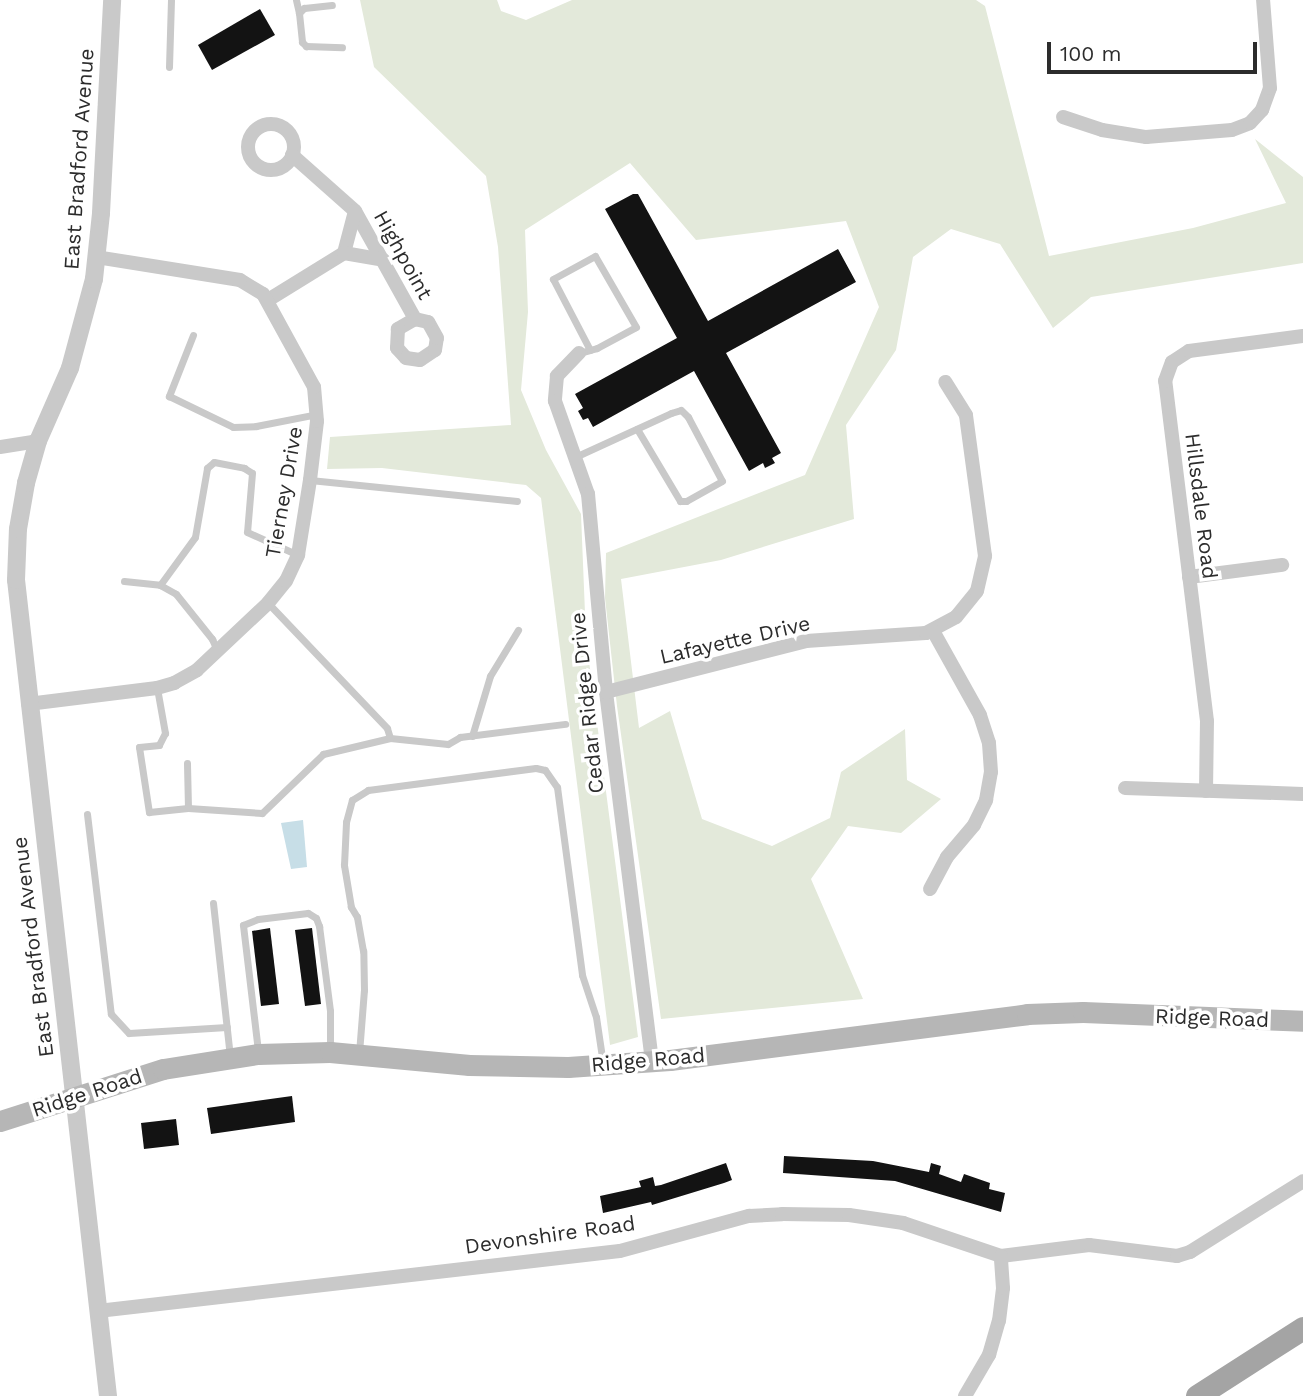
<!DOCTYPE html>
<html>
<head>
<meta charset="utf-8">
<style>
  body { margin:0 }
  #map { position:relative; width:1303px; height:1396px; overflow:hidden; background:#fff; font-family:"Work Sans",sans-serif }
  div>[style] { position:absolute }
  [style*='--x'] { left:calc(var(--x)*1px); top:calc(var(--y)*1px); width:calc(var(--w)*1px); rotate:calc(var(--a)*1deg) }
  .green>* { inset:0; background:#e3e9da }
  .water>* { inset:0; background:#c7dee7 }
  .building>* { inset:0; background:#131313 }
  .service>* { height:7px; margin:-3.5px; padding:0 3.5px; transform-origin:3.5px; border-radius:3.5px; background:#c9c9c9 }
  .minor>* { height:14px; margin:-7px; padding:0 7px; transform-origin:7px; border-radius:7px; background:#c9c9c9 }
  .minor>.ring { margin:-7px; padding:0; box-sizing:content-box; background:none; border:14px solid #c9c9c9; border-radius:50% }
  .tertiary>* { height:18px; margin:-9px; padding:0 9px; transform-origin:9px; border-radius:9px; background:#c9c9c9 }
  .secondary>* { height:21px; margin:-10.5px; padding:0 10.5px; transform-origin:10.5px; border-radius:10.5px; background:#b6b6b6 }
  .primary>* { height:23px; margin:-11.5px; padding:0 11.5px; transform-origin:11.5px; border-radius:11.5px; background:#a4a4a4 }
  span { translate:-50% -50%; white-space:nowrap; text-align:center; line-height:1.15; -webkit-text-stroke:7px #fff; paint-order:stroke }
  .street-label { font-size:21px; color:#2c2c2c }
  .scale { position:absolute; left:1047px; top:42px; width:210px; height:32px; box-sizing:border-box; border:4px solid #2c2c2c; border-top:0; padding-left:9px; font-size:21px; line-height:24px; white-space:nowrap; color:#2c2c2c; -webkit-text-stroke:5px #fff; paint-order:stroke }
</style>
</head>
<body>
<div id="map">
  <div class="green">
    <div style="clip-path:polygon(360px 0,497px 0,501px 11px,526px 20px,572px 0,976px 0,985px 6px,1049px 256px,1193px 228px,1286px 203px,1255px 139px,1303px 177px,1303px 263px,1091px 297px,1053px 328px,1000px 244px,951px 229px,913px 257px,896px 350px,846px 425px,854px 519px,721px 560px,621px 579px,639px 728px,670px 711px,702px 819px,772px 846px,830px 818px,841px 772px,905px 729px,907px 780px,941px 799px,901px 833px,848px 826px,811px 879px,863px 999px,661px 1019px,617px 706px,605px 598px,606px 553px,805px 475px,879px 307px,846px 221px,696px 240px,630px 163px,525px 230px,528px 312px,521px 390px,546px 450px,581px 514px,586px 638px,638px 1037px,610px 1045px,541px 498px,526px 485px,382px 468px,327px 469px,330px 437px,511px 425px,498px 247px,486px 176px,374px 67px)"></div>
  </div>
  <div class="water">
    <div style="clip-path:polygon(303px 820px,307px 867px,291px 869px,281px 823px)"></div>
  </div>
  <div class="building">
    <div style="clip-path:polygon(260px 9px,275px 35px,212px 70px,198px 45px)"></div>
    <div style="clip-path:polygon(633px 194px,638px 194px,708px 321px,838px 249px,856px 282px,726px 353px,781px 453px,772px 458px,775px 463px,765px 468px,763px 463px,749px 471px,694px 371px,593px 427px,588px 418px,583px 420px,578px 411px,583px 408px,575px 394px,677px 338px,605px 209px)"></div>
    <div style="clip-path:polygon(270px 928px,279px 1004px,261px 1006px,252px 931px)"></div>
    <div style="clip-path:polygon(312px 928px,321px 1004px,305px 1006px,295px 930px)"></div>
    <div style="clip-path:polygon(292px 1096px,295px 1122px,211px 1134px,207px 1108px)"></div>
    <div style="clip-path:polygon(176px 1119px,179px 1145px,144px 1149px,141px 1123px)"></div>
    <div style="clip-path:polygon(784px 1156px,873px 1161px,929px 1172px,931px 1163px,941px 1166px,939px 1174px,961px 1182px,964px 1174px,990px 1183px,989px 1189px,1005px 1193px,1001px 1212px,895px 1181px,783px 1173px)"></div>
    <div style="clip-path:polygon(726px 1163px,732px 1180px,724px 1183px,652px 1205px,651px 1202px,603px 1213px,600px 1196px,641px 1187px,639px 1181px,653px 1177px,655px 1186px,661px 1185px)"></div>
  </div>
  <div class="service">
    <div style="--x:296;--y:0;--w:13;--a:77"></div>
    <div style="--x:299;--y:13;--w:7;--a:-45"></div>
    <div style="--x:304;--y:8;--w:28;--a:-6"></div>
    <div style="--x:299;--y:13;--w:29;--a:84"></div>
    <div style="--x:302;--y:42;--w:6;--a:45"></div>
    <div style="--x:306;--y:46;--w:36;--a:2"></div>
    <div style="--x:169;--y:67;--w:67;--a:-88.3"></div>
    <div style="--x:193;--y:335;--w:66;--a:111.5"></div>
    <div style="--x:169;--y:396;--w:71;--a:25.8"></div>
    <div style="--x:233;--y:427;--w:23;--a:-2"></div>
    <div style="--x:256;--y:426;--w:62;--a:-11.1"></div>
    <div style="--x:579;--y:353;--w:11;--a:-15"></div>
    <div style="--x:590;--y:350;--w:7;--a:-16"></div>
    <div style="--x:597;--y:348;--w:44;--a:-28.3"></div>
    <div style="--x:636;--y:327;--w:82;--a:-120"></div>
    <div style="--x:595;--y:256;--w:48;--a:151.3"></div>
    <div style="--x:553;--y:279;--w:80;--a:62.5"></div>
    <div style="--x:575;--y:457;--w:106;--a:-24.6"></div>
    <div style="--x:671;--y:413;--w:10;--a:-17"></div>
    <div style="--x:681;--y:410;--w:10;--a:45"></div>
    <div style="--x:688;--y:417;--w:72;--a:62"></div>
    <div style="--x:722;--y:481;--w:41;--a:150.9"></div>
    <div style="--x:686;--y:501;--w:6;--a:180"></div>
    <div style="--x:680;--y:501;--w:84;--a:-120.8"></div>
    <div style="--x:310;--y:480;--w:208;--a:5.8"></div>
    <div style="--x:124;--y:581;--w:36;--a:6"></div>
    <div style="--x:160;--y:585;--w:18;--a:29"></div>
    <div style="--x:176;--y:594;--w:58;--a:51.3"></div>
    <div style="--x:212;--y:639;--w:12;--a:66"></div>
    <div style="--x:160;--y:585;--w:59;--a:-53.9"></div>
    <div style="--x:195;--y:537;--w:70;--a:-80.1"></div>
    <div style="--x:207;--y:468;--w:9;--a:-41"></div>
    <div style="--x:214;--y:462;--w:31;--a:11"></div>
    <div style="--x:244;--y:468;--w:9;--a:32"></div>
    <div style="--x:252;--y:473;--w:59;--a:94.8"></div>
    <div style="--x:247;--y:532;--w:56;--a:24.3"></div>
    <div style="--x:157;--y:688;--w:46;--a:79.9"></div>
    <div style="--x:165;--y:733;--w:13;--a:117"></div>
    <div style="--x:159;--y:745;--w:20;--a:174"></div>
    <div style="--x:139;--y:747;--w:66;--a:81.3"></div>
    <div style="--x:149;--y:812;--w:39;--a:-6"></div>
    <div style="--x:188;--y:808;--w:45;--a:-91.3"></div>
    <div style="--x:472;--y:736;--w:63;--a:-73.3"></div>
    <div style="--x:490;--y:676;--w:54;--a:-58.7"></div>
    <div style="--x:390;--y:738;--w:58;--a:5.9"></div>
    <div style="--x:448;--y:744;--w:14;--a:-30"></div>
    <div style="--x:460;--y:737;--w:106;--a:-7.1"></div>
    <div style="--x:188;--y:808;--w:74;--a:3.9"></div>
    <div style="--x:262;--y:813;--w:85;--a:-44"></div>
    <div style="--x:323;--y:754;--w:69;--a:-13.4"></div>
    <div style="--x:390;--y:738;--w:10;--a:-107"></div>
    <div style="--x:387;--y:728;--w:173;--a:-133.6"></div>
    <div style="--x:87;--y:814;--w:201;--a:83.2"></div>
    <div style="--x:111;--y:1014;--w:26;--a:47"></div>
    <div style="--x:129;--y:1033;--w:98;--a:-3.5"></div>
    <div style="--x:213;--y:903;--w:154;--a:83.7"></div>
    <div style="--x:258;--y:1051;--w:127;--a:-96.8"></div>
    <div style="--x:243;--y:925;--w:16;--a:-22"></div>
    <div style="--x:258;--y:919;--w:50;--a:-6.8"></div>
    <div style="--x:308;--y:913;--w:9;--a:32"></div>
    <div style="--x:316;--y:918;--w:9;--a:69"></div>
    <div style="--x:319;--y:926;--w:86;--a:82.6"></div>
    <div style="--x:330;--y:1011;--w:40;--a:90"></div>
    <div style="--x:359;--y:1053;--w:63;--a:-85.5"></div>
    <div style="--x:364;--y:990;--w:39;--a:-91"></div>
    <div style="--x:363;--y:951;--w:35;--a:-100"></div>
    <div style="--x:357;--y:917;--w:12;--a:-121"></div>
    <div style="--x:351;--y:907;--w:43;--a:-99.5"></div>
    <div style="--x:344;--y:865;--w:43;--a:-87.3"></div>
    <div style="--x:346;--y:822;--w:23;--a:-75"></div>
    <div style="--x:352;--y:800;--w:19;--a:-32"></div>
    <div style="--x:368;--y:790;--w:169;--a:-7.5"></div>
    <div style="--x:536;--y:768;--w:9;--a:13"></div>
    <div style="--x:545;--y:770;--w:21;--a:55"></div>
    <div style="--x:557;--y:787;--w:190;--a:82.4"></div>
    <div style="--x:582;--y:975;--w:44;--a:71.6"></div>
    <div style="--x:596;--y:1017;--w:48;--a:81.5"></div>
  </div>
  <div class="minor">
    <div style="--x:1063;--y:117;--w:41;--a:18.4"></div>
    <div style="--x:1102;--y:130;--w:45;--a:9"></div>
    <div style="--x:1146;--y:137;--w:86;--a:-4.7"></div>
    <div style="--x:1232;--y:130;--w:19;--a:-21"></div>
    <div style="--x:1250;--y:123;--w:18;--a:-47"></div>
    <div style="--x:1262;--y:110;--w:23;--a:-70"></div>
    <div style="--x:1270;--y:88;--w:88;--a:-94.5"></div>
    <div class="ring" style="left:248px;top:124px;width:32px;height:32px"></div>
    <div style="--x:292;--y:155;--w:84;--a:41.6"></div>
    <div style="--x:355;--y:211;--w:124;--a:60.9"></div>
    <div style="--x:415;--y:319;--w:20;--a:150"></div>
    <div style="--x:398;--y:329;--w:19;--a:93"></div>
    <div style="--x:397;--y:348;--w:13;--a:48"></div>
    <div style="--x:406;--y:358;--w:14;--a:8"></div>
    <div style="--x:420;--y:360;--w:18;--a:-34"></div>
    <div style="--x:435;--y:350;--w:12;--a:-81"></div>
    <div style="--x:437;--y:338;--w:18;--a:-119"></div>
    <div style="--x:428;--y:322;--w:13;--a:-167"></div>
    <div style="--x:344;--y:253;--w:43;--a:-75.3"></div>
    <div style="--x:268;--y:300;--w:89;--a:-31.7"></div>
    <div style="--x:344;--y:253;--w:40;--a:10"></div>
    <div style="--x:579;--y:353;--w:32;--a:134"></div>
    <div style="--x:557;--y:376;--w:25;--a:95"></div>
    <div style="--x:555;--y:401;--w:99;--a:70.5"></div>
    <div style="--x:588;--y:494;--w:199;--a:84.8"></div>
    <div style="--x:606;--y:692;--w:373;--a:82.9"></div>
    <div style="--x:0;--y:447;--w:38;--a:-9"></div>
    <div style="--x:1189;--y:577;--w:94;--a:-7.4"></div>
    <div style="--x:606;--y:692;--w:206;--a:-14.3"></div>
    <div style="--x:806;--y:641;--w:120;--a:-3.8"></div>
    <div style="--x:926;--y:633;--w:34;--a:-28"></div>
    <div style="--x:956;--y:617;--w:33;--a:-51"></div>
    <div style="--x:977;--y:591;--w:36;--a:-77"></div>
    <div style="--x:985;--y:556;--w:142;--a:-97.7"></div>
    <div style="--x:966;--y:415;--w:39;--a:-122"></div>
    <div style="--x:28;--y:704;--w:130;--a:-7.1"></div>
    <div style="--x:157;--y:688;--w:18;--a:-16"></div>
    <div style="--x:174;--y:683;--w:26;--a:-29"></div>
    <div style="--x:197;--y:670;--w:98;--a:-43.3"></div>
    <div style="--x:268;--y:603;--w:28;--a:-51"></div>
    <div style="--x:286;--y:581;--w:29;--a:-65"></div>
    <div style="--x:298;--y:555;--w:76;--a:-80.9"></div>
    <div style="--x:310;--y:480;--w:59;--a:-83.2"></div>
    <div style="--x:317;--y:421;--w:34;--a:-95"></div>
    <div style="--x:314;--y:387;--w:106;--a:-118.7"></div>
    <div style="--x:263;--y:294;--w:27;--a:-149"></div>
    <div style="--x:240;--y:280;--w:145;--a:-170.9"></div>
    <div style="--x:1125;--y:788;--w:178;--a:1.9"></div>
    <div style="--x:1206;--y:791;--w:70;--a:-89.2"></div>
    <div style="--x:1207;--y:721;--w:343;--a:-97"></div>
    <div style="--x:1165;--y:381;--w:20;--a:-70"></div>
    <div style="--x:1172;--y:362;--w:20;--a:-33"></div>
    <div style="--x:1189;--y:351;--w:115;--a:-7.5"></div>
    <div style="--x:930;--y:889;--w:36;--a:-62"></div>
    <div style="--x:947;--y:857;--w:42;--a:-49.8"></div>
    <div style="--x:974;--y:825;--w:28;--a:-64"></div>
    <div style="--x:986;--y:800;--w:28;--a:-80"></div>
    <div style="--x:991;--y:772;--w:29;--a:-94"></div>
    <div style="--x:989;--y:743;--w:29;--a:-108"></div>
    <div style="--x:980;--y:715;--w:96;--a:-119.2"></div>
    <div style="--x:98;--y:1311;--w:525;--a:-6.56"></div>
    <div style="--x:620;--y:1251;--w:134;--a:-15.2"></div>
    <div style="--x:749;--y:1216;--w:33;--a:-3"></div>
    <div style="--x:782;--y:1214;--w:67;--a:0.9"></div>
    <div style="--x:849;--y:1215;--w:55;--a:8.4"></div>
    <div style="--x:903;--y:1223;--w:103;--a:18.6"></div>
    <div style="--x:1001;--y:1256;--w:89;--a:-7.1"></div>
    <div style="--x:1089;--y:1245;--w:89;--a:7.1"></div>
    <div style="--x:1177;--y:1256;--w:14;--a:-17"></div>
    <div style="--x:1190;--y:1252;--w:133;--a:-32.1"></div>
    <div style="--x:965;--y:1396;--w:48;--a:-59.7"></div>
    <div style="--x:989;--y:1355;--w:35;--a:-74"></div>
    <div style="--x:999;--y:1321;--w:33;--a:-83"></div>
    <div style="--x:1003;--y:1288;--w:32;--a:-94"></div>
  </div>
  <div class="tertiary">
    <div style="--x:108;--y:1396;--w:821;--a:-96.43"></div>
    <div style="--x:16;--y:580;--w:51;--a:-87.8"></div>
    <div style="--x:18;--y:529;--w:47;--a:-80.1"></div>
    <div style="--x:26;--y:483;--w:44;--a:-74.1"></div>
    <div style="--x:38;--y:441;--w:80;--a:-66.3"></div>
    <div style="--x:70;--y:368;--w:92;--a:-74.9"></div>
    <div style="--x:94;--y:279;--w:66;--a:-83.9"></div>
    <div style="--x:101;--y:213;--w:213;--a:-87"></div>
  </div>
  <div class="secondary">
    <div style="--x:0;--y:1121;--w:171;--a:-17.7"></div>
    <div style="--x:163;--y:1069;--w:96;--a:-9"></div>
    <div style="--x:258;--y:1054;--w:72;--a:-1.6"></div>
    <div style="--x:330;--y:1052;--w:140;--a:5.3"></div>
    <div style="--x:469;--y:1065;--w:99;--a:1.2"></div>
    <div style="--x:568;--y:1067;--w:102;--a:-3.9"></div>
    <div style="--x:670;--y:1060;--w:360;--a:-7.3"></div>
    <div style="--x:1027;--y:1014;--w:56;--a:-2"></div>
    <div style="--x:1083;--y:1012;--w:220;--a:2.3"></div>
  </div>
  <div class="primary">
    <div style="--x:1197;--y:1396;--w:126;--a:-32.7"></div>
  </div>
  <div class="street-label">
    <span style="left:79px;top:159px;rotate:-86deg">East Bradford Avenue</span>
    <span style="left:403px;top:255px;rotate:61deg">Highpoint</span>
    <span style="left:284px;top:492px;rotate:-80deg">Tierney Drive</span>
    <span style="left:1201px;top:506px;rotate:83deg">Hillsdale Road</span>
    <span style="left:735px;top:640px;rotate:-13deg">Lafayette Drive</span>
    <span style="left:587px;top:703px;rotate:-96deg">Cedar Ridge Drive</span>
    <span style="left:33px;top:947px;rotate:-97deg">East Bradford Avenue</span>
    <span style="left:1212px;top:1018px;rotate:2deg">Ridge Road</span>
    <span style="left:648px;top:1060px;rotate:-5deg">Ridge Road</span>
    <span style="left:87px;top:1093px;rotate:-18deg">Ridge Road</span>
    <span style="left:550px;top:1235px;rotate:-8deg">Devonshire Road</span>
  </div>
  <div class="scale">100 m</div>
</div>
</body>
</html>
